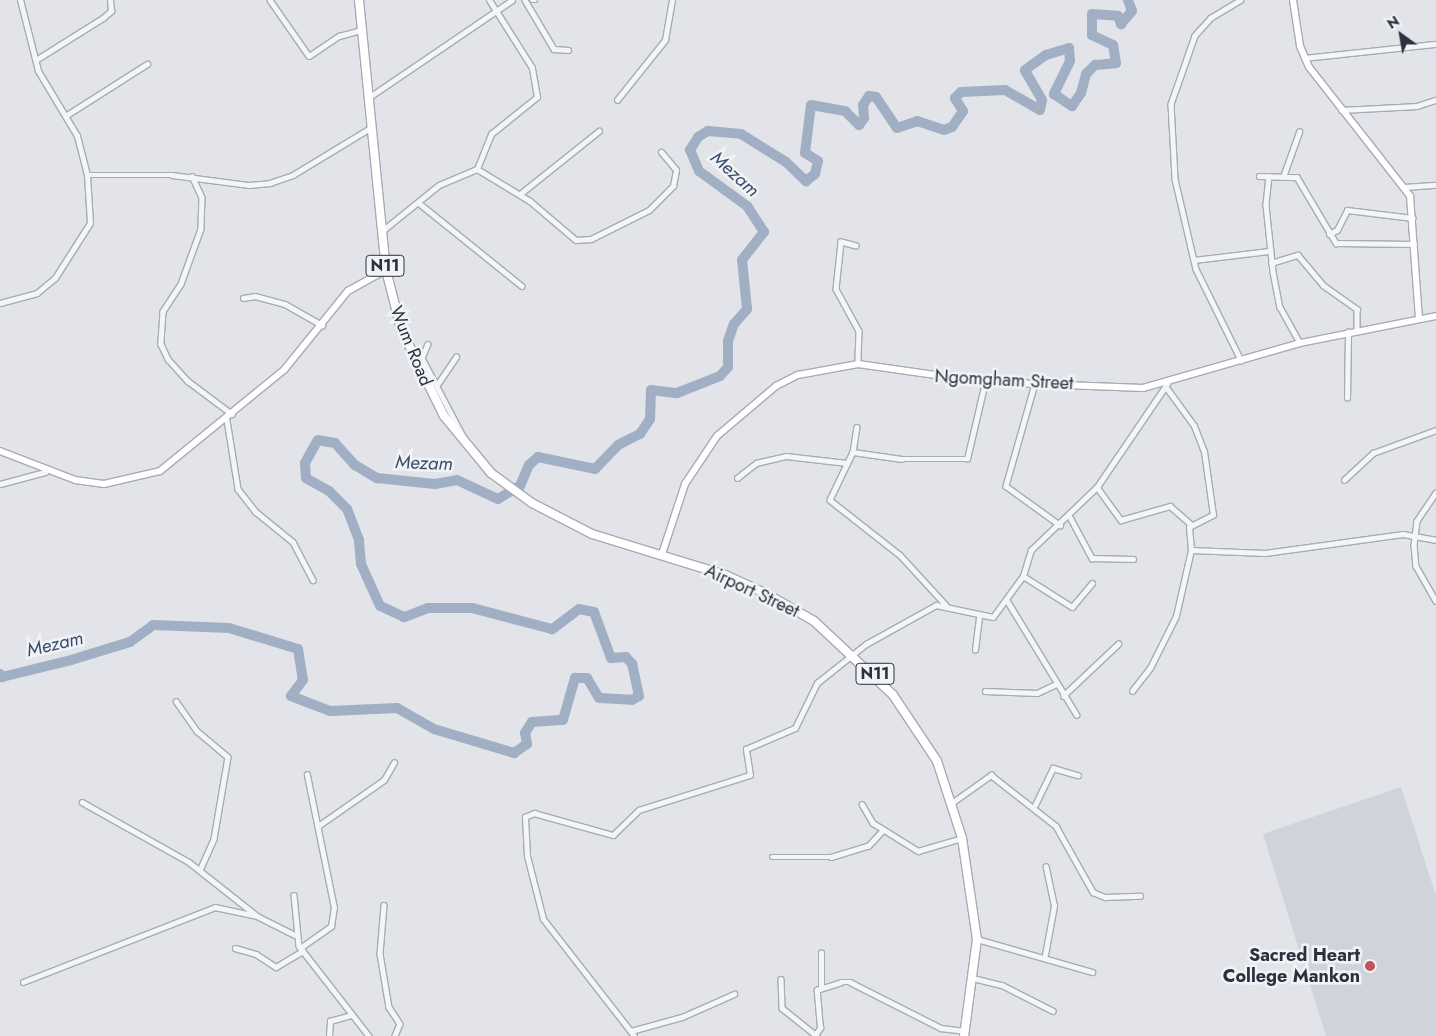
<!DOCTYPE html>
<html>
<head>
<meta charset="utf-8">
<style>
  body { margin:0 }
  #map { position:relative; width:1436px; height:1036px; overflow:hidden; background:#e2e4e9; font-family:Jost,sans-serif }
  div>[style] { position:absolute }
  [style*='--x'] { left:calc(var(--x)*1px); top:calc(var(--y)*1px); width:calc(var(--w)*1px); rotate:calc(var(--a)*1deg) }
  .built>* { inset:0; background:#d0d3da }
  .river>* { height:10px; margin:-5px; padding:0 5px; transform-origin:5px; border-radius:5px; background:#a1afc5 }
  .roads { filter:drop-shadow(1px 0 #a8abb3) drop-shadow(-1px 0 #a8abb3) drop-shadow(0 1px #a8abb3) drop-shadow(0 -1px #a8abb3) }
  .street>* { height:4.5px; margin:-2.25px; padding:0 2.25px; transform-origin:2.25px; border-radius:2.25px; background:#f4f5f7 }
  .secondary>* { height:6px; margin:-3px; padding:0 3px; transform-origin:3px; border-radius:3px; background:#fff }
  .highway>* { height:8px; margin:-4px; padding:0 4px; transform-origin:4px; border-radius:4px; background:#fff }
  .dots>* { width:14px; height:14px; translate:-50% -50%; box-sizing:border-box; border:2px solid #f1f3f6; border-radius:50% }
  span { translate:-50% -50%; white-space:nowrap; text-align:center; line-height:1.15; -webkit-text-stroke:5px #f1f3f6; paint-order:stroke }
  .shield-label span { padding:1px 4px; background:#f1f3f6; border:1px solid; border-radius:4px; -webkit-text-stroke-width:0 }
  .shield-label { font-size:16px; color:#2c313f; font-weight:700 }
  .street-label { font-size:18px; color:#2c313f }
  .poi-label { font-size:18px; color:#2c313f; font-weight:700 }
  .right { translate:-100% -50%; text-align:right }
  .water-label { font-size:19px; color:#3a4d6f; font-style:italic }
  .north { position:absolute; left:1376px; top:10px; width:50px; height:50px; -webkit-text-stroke:4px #f1f3f6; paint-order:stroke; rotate:328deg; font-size:14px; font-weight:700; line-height:20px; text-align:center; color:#2c313f }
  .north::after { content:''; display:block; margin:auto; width:18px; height:22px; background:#2c313f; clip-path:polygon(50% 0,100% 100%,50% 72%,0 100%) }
</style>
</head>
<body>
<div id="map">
  <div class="built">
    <div style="clip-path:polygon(1401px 787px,1436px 896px,1436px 1036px,1326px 1036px,1263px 834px)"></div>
  </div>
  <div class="river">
    <div style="--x:0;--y:674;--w:4;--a:56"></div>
    <div style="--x:2;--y:677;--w:71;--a:-13.8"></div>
    <div style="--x:71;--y:660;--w:62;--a:-17"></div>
    <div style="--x:130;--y:642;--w:29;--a:-36"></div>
    <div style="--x:153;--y:625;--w:76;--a:2.3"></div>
    <div style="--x:229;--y:628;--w:72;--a:16.9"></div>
    <div style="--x:298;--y:649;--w:31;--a:81"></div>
    <div style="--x:303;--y:680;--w:20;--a:127"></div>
    <div style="--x:291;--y:696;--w:42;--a:21"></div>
    <div style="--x:330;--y:711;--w:67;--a:-2.6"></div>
    <div style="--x:397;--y:708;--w:43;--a:29.6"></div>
    <div style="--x:434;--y:729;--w:84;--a:16.7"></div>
    <div style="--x:514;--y:753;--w:16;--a:-35"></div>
    <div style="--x:527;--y:744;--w:11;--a:-100"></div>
    <div style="--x:525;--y:733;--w:13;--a:-58"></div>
    <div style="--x:532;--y:722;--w:31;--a:-4"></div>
    <div style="--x:563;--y:720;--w:44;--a:-74.1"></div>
    <div style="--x:575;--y:678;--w:12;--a:0"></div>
    <div style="--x:587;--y:678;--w:23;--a:59"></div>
    <div style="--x:599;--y:698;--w:33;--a:3"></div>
    <div style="--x:632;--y:700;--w:8;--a:-30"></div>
    <div style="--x:639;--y:696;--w:33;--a:-102"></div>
    <div style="--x:632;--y:664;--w:9;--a:-131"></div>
    <div style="--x:626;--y:657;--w:15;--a:176"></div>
    <div style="--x:611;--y:658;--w:49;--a:-110.3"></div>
    <div style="--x:594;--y:612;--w:15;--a:-169"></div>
    <div style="--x:579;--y:609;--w:34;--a:143"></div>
    <div style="--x:552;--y:629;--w:83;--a:-165.3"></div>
    <div style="--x:472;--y:608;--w:44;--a:180"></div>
    <div style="--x:428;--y:608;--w:26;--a:159"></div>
    <div style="--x:404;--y:617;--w:26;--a:-155"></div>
    <div style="--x:380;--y:606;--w:46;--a:-114.3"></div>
    <div style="--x:361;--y:564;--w:24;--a:-95"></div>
    <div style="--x:359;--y:540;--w:33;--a:-111"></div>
    <div style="--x:347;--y:509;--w:25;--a:-135"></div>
    <div style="--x:329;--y:491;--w:26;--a:-151"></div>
    <div style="--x:306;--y:478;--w:15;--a:-94"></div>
    <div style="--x:305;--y:463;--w:26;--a:-61"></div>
    <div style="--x:318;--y:440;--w:17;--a:10"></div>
    <div style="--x:335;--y:443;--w:30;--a:48"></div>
    <div style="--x:355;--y:465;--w:26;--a:31"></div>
    <div style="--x:377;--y:478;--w:58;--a:5.9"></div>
    <div style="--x:435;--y:484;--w:22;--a:-10"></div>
    <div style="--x:457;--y:480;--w:45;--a:24.9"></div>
    <div style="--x:498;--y:499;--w:26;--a:-31"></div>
    <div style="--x:520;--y:486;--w:23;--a:-67"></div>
    <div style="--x:529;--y:465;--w:12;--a:-42"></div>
    <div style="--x:538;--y:457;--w:58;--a:11.9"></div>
    <div style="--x:595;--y:469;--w:33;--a:-46"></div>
    <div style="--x:618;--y:445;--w:25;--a:-27"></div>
    <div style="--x:640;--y:434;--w:18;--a:-56"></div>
    <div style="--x:650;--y:419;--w:29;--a:-88"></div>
    <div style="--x:651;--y:390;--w:26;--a:7"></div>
    <div style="--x:677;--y:393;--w:46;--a:-21.6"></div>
    <div style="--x:720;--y:376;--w:12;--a:-48"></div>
    <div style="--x:728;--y:367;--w:26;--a:-90"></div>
    <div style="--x:728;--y:341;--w:18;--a:-71"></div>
    <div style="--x:734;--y:324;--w:20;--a:-49"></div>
    <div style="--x:747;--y:309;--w:49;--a:-95.8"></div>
    <div style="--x:742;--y:260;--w:36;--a:-52"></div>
    <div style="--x:764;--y:232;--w:31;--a:-123"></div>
    <div style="--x:747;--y:206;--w:59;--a:-143.9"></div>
    <div style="--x:699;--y:171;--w:23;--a:-113"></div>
    <div style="--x:690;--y:150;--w:15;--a:-58"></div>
    <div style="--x:698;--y:137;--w:12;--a:-31"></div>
    <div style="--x:708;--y:131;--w:33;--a:5"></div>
    <div style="--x:741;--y:134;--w:53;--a:31.9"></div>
    <div style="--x:786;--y:162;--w:28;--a:44"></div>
    <div style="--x:806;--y:181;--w:11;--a:-38"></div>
    <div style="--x:815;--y:174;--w:13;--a:-77"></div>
    <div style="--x:818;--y:161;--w:15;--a:-148"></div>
    <div style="--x:805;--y:153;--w:48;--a:-82.9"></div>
    <div style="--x:811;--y:105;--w:35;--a:10"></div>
    <div style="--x:845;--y:111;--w:20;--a:45"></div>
    <div style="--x:859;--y:125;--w:9;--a:-54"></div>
    <div style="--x:864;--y:118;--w:13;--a:-94"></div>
    <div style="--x:863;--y:105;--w:11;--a:-56"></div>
    <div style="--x:869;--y:96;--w:7;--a:8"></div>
    <div style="--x:876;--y:97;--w:37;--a:56"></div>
    <div style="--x:897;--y:128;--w:21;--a:-19"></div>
    <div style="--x:917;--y:121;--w:28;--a:18"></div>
    <div style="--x:944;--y:130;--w:9;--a:-21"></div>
    <div style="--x:952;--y:127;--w:19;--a:-55"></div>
    <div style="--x:963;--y:111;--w:15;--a:-122"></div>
    <div style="--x:955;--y:98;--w:8;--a:-45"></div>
    <div style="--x:961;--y:92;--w:44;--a:-2.6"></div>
    <div style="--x:1005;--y:90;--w:40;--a:29.7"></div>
    <div style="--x:1040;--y:110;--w:10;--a:-79"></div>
    <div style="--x:1042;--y:100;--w:34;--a:-120"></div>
    <div style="--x:1025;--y:70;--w:26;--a:-36"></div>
    <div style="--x:1046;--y:55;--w:24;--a:-17"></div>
    <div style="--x:1069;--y:48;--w:13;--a:86"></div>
    <div style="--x:1070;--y:61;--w:37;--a:116"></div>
    <div style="--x:1054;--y:94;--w:22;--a:34"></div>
    <div style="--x:1072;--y:106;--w:16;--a:-55"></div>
    <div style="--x:1081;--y:93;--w:20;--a:-75"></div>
    <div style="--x:1086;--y:74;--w:13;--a:-45"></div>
    <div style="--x:1095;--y:65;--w:21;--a:-5"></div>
    <div style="--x:1116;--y:63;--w:18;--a:-99"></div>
    <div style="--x:1113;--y:45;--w:23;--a:-155"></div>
    <div style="--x:1092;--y:35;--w:21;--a:-90"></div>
    <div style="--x:1092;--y:14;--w:26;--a:4"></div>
    <div style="--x:1118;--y:16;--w:9;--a:69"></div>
    <div style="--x:1121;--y:24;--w:17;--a:-50"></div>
    <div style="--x:1132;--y:11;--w:12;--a:-110"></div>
  </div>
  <div class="roads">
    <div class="street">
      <div style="--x:270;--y:0;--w:68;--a:55.1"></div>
      <div style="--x:309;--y:56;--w:36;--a:-34"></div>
      <div style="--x:339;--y:36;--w:24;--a:-15"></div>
      <div style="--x:525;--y:0;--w:57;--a:59.4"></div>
      <div style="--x:554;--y:49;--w:14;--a:4"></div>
      <div style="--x:532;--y:0;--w:3;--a:0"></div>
      <div style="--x:1241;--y:0;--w:35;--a:149"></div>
      <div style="--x:1211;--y:18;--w:24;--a:132"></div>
      <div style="--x:1195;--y:36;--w:72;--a:109.4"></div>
      <div style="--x:1171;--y:104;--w:75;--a:86.9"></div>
      <div style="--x:1175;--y:179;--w:92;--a:76.9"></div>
      <div style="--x:1196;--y:269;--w:102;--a:63.7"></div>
      <div style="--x:1304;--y:58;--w:133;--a:-6.1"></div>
      <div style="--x:36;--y:60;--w:79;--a:-32.1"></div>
      <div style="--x:103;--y:18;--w:11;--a:-41"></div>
      <div style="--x:111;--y:11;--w:11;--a:-95"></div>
      <div style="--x:368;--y:98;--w:174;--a:-34.2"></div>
      <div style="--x:617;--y:100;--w:77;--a:-51.3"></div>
      <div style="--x:665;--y:40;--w:41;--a:-80.1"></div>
      <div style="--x:1341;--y:110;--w:76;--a:-3"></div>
      <div style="--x:1417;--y:106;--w:20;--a:-18"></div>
      <div style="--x:67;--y:115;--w:95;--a:-32.5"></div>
      <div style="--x:477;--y:169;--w:38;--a:-68"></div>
      <div style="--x:491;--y:134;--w:59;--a:-38.8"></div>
      <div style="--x:537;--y:97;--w:29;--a:-100"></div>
      <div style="--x:532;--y:68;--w:80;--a:-122.3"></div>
      <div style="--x:87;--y:175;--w:85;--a:0"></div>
      <div style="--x:172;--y:175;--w:78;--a:7.4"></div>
      <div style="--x:249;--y:185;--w:21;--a:-5"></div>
      <div style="--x:270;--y:183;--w:24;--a:-19"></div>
      <div style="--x:293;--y:175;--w:92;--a:-31.3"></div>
      <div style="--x:192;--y:176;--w:23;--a:65"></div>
      <div style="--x:202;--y:197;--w:32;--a:92"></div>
      <div style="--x:201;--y:229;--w:59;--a:110"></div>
      <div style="--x:181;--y:284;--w:33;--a:123"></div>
      <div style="--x:163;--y:312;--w:32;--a:94"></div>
      <div style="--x:161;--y:344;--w:17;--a:65"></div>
      <div style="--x:168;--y:359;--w:30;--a:48"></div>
      <div style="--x:188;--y:381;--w:55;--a:36.9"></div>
      <div style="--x:1259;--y:176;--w:38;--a:2"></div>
      <div style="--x:1297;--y:177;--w:77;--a:59.4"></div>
      <div style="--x:1336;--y:243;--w:78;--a:0.7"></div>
      <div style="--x:1269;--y:176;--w:29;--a:96"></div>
      <div style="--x:1266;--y:205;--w:67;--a:84"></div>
      <div style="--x:1273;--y:272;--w:36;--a:79"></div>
      <div style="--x:1280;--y:307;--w:41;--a:60.9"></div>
      <div style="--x:1283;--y:177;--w:48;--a:-70.4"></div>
      <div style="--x:1404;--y:187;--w:32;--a:-4"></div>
      <div style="--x:520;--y:194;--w:101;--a:-38.6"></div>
      <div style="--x:419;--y:203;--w:132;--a:38.9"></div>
      <div style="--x:382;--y:231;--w:73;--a:-38.9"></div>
      <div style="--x:439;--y:185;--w:41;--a:-22.8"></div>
      <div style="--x:477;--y:169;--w:62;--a:31.1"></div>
      <div style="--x:530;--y:201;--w:60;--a:40.3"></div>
      <div style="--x:576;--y:240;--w:15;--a:-4"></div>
      <div style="--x:591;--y:239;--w:65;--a:-26.6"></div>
      <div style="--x:649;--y:210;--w:34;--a:-45"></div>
      <div style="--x:673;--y:186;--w:16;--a:-79"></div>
      <div style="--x:676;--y:170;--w:23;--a:-130"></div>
      <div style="--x:1329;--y:234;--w:9;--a:-27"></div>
      <div style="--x:1337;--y:230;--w:22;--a:-63"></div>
      <div style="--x:1347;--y:210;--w:66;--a:6.9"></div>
      <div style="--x:856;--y:246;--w:16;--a:-165"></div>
      <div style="--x:841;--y:242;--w:47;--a:96.1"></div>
      <div style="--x:836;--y:289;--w:48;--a:61.3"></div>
      <div style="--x:859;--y:331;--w:33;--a:92"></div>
      <div style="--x:1194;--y:260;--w:77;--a:-6.8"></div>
      <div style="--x:1271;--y:263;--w:28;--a:-17"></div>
      <div style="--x:1298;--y:255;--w:39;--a:50"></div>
      <div style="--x:1323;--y:285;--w:42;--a:35.2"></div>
      <div style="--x:1357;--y:309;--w:21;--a:90"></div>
      <div style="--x:243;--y:298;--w:12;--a:-9"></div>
      <div style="--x:255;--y:296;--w:31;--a:15"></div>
      <div style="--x:285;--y:304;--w:43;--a:29.6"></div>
      <div style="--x:0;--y:303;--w:38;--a:-15"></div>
      <div style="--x:37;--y:293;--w:23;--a:-40"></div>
      <div style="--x:55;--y:278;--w:65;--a:-57.5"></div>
      <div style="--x:90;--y:223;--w:48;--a:-93.6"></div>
      <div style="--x:87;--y:175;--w:40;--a:-104.4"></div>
      <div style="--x:77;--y:136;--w:76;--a:-121"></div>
      <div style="--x:38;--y:71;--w:73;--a:-104.2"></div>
      <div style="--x:428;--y:344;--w:15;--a:113"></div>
      <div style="--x:422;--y:358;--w:93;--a:62.3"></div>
      <div style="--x:1035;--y:384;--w:106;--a:105.9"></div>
      <div style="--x:1006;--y:486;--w:67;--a:35.8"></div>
      <div style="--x:437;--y:385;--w:34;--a:-56"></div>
      <div style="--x:1347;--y:398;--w:66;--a:-89.1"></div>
      <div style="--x:227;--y:420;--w:70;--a:80.9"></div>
      <div style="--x:238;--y:489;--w:28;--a:52"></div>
      <div style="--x:255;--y:511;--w:49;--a:39.2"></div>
      <div style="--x:293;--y:542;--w:43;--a:62.2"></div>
      <div style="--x:857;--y:427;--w:25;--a:99"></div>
      <div style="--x:853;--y:452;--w:53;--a:115.6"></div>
      <div style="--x:830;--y:500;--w:89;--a:38.2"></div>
      <div style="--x:900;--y:555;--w:68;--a:47.4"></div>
      <div style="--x:853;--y:452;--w:49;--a:8.1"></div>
      <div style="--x:902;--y:459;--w:65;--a:0"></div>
      <div style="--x:967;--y:459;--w:79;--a:-76.8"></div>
      <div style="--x:737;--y:478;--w:24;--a:-38"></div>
      <div style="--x:756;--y:463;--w:31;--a:-13"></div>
      <div style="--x:786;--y:456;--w:61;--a:6.5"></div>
      <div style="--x:1344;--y:480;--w:40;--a:-43"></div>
      <div style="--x:1373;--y:453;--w:67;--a:-20.1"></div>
      <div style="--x:0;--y:484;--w:47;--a:-14.9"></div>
      <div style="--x:1097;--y:487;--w:41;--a:54"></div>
      <div style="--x:1121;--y:520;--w:51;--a:-15.9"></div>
      <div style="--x:1170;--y:506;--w:28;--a:41"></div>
      <div style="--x:1436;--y:493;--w:34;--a:124"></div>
      <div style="--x:1417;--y:521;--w:24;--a:97"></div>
      <div style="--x:1414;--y:545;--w:21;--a:85"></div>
      <div style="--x:1416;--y:566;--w:40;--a:60.3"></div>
      <div style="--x:1070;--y:517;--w:47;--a:61.8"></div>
      <div style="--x:1092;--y:558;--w:41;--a:1.4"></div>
      <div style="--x:1191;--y:550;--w:74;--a:2.3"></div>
      <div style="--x:1265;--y:553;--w:139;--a:-7.8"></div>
      <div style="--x:1403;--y:534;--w:34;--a:10"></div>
      <div style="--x:1023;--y:576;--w:58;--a:32.3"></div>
      <div style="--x:1072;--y:607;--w:31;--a:-50"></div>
      <div style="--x:1008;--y:602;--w:132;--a:58.6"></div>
      <div style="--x:975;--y:650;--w:33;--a:-83"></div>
      <div style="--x:985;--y:691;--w:52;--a:2.2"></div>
      <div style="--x:1037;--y:693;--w:21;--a:-25"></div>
      <div style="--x:1132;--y:691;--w:29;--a:-52"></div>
      <div style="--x:1150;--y:668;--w:58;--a:-63.4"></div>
      <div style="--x:1176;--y:616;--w:68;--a:-77.2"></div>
      <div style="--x:1191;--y:550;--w:23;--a:-95"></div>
      <div style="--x:1189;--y:527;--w:27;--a:-27"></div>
      <div style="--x:1213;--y:515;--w:64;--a:-98.1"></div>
      <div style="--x:1204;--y:452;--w:28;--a:-111"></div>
      <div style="--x:1194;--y:426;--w:46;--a:-126.1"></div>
      <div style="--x:1063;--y:696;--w:76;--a:-43.4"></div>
      <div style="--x:176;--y:701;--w:37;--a:55"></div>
      <div style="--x:197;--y:731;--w:40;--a:40"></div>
      <div style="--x:228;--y:757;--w:83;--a:99.7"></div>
      <div style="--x:214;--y:839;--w:34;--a:114"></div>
      <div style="--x:82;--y:802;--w:123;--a:29.3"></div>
      <div style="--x:189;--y:862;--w:85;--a:38.3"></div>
      <div style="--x:953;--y:802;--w:47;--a:-35.4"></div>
      <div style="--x:991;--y:775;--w:83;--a:38.1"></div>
      <div style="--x:1056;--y:826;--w:76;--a:60.7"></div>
      <div style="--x:1093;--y:892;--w:13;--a:23"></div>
      <div style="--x:1105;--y:897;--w:35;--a:-2"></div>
      <div style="--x:862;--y:804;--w:22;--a:60"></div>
      <div style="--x:873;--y:823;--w:53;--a:31.9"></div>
      <div style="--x:918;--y:851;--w:46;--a:-16.5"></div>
      <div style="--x:1035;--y:805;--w:41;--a:-64.1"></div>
      <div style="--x:1053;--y:768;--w:26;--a:16"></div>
      <div style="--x:318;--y:826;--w:80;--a:-34.9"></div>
      <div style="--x:384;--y:780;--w:20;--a:-60"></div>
      <div style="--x:772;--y:857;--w:59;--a:0"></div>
      <div style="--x:831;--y:857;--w:39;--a:-17"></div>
      <div style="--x:868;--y:846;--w:22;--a:-47"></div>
      <div style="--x:294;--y:895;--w:51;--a:84.4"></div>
      <div style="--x:299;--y:946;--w:114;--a:52.1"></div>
      <div style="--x:384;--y:905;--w:49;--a:94.7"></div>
      <div style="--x:380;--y:954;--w:54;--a:80.4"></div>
      <div style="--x:389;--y:1007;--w:20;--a:57"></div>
      <div style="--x:400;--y:1024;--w:13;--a:113"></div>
      <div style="--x:977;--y:939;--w:120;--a:16"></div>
      <div style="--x:235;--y:948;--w:22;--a:16"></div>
      <div style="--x:256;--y:954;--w:24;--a:33"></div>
      <div style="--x:276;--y:967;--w:31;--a:-31"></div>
      <div style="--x:300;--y:948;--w:38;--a:-35"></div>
      <div style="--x:331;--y:926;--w:18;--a:-81"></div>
      <div style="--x:334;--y:908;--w:136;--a:-101.5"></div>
      <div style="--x:1045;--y:955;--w:50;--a:-79.6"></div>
      <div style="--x:1054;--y:906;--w:40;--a:-102"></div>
      <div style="--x:973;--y:978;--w:30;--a:14"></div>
      <div style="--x:1002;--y:985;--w:57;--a:27"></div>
      <div style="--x:781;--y:979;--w:29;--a:88"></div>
      <div style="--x:782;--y:1008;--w:45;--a:38.7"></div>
      <div style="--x:23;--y:982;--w:206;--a:-21.3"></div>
      <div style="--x:215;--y:907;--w:43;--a:12.1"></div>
      <div style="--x:257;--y:916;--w:42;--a:26.6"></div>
      <div style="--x:821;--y:987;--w:34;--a:-90"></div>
      <div style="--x:631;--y:1031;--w:53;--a:-15.4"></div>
      <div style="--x:682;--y:1017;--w:57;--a:-23.9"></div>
      <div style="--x:815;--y:1035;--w:9;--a:-54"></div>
      <div style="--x:820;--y:1028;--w:38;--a:-95"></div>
      <div style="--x:817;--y:990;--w:25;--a:-18"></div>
      <div style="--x:841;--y:982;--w:9;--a:0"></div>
      <div style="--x:850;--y:982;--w:102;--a:26.8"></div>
      <div style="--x:941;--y:1028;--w:24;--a:7"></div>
      <div style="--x:329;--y:1036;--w:15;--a:-86"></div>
      <div style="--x:330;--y:1021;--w:22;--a:-16"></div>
      <div style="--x:634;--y:1036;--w:148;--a:-127.9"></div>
      <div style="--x:543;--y:919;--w:65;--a:-104.3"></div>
      <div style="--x:527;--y:856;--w:39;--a:-93"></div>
      <div style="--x:525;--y:817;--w:10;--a:-24"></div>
      <div style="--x:534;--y:813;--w:82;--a:15.6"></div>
      <div style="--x:613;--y:835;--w:36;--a:-44"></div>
      <div style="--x:639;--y:810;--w:116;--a:-17.5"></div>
      <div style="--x:750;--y:775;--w:26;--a:-99"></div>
      <div style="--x:746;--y:749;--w:53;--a:-23.2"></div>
      <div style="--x:795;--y:728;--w:50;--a:-63.9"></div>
      <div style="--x:817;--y:683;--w:63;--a:-38.5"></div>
      <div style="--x:866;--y:644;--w:80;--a:-29.1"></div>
      <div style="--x:936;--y:605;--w:58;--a:11.9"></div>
      <div style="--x:993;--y:617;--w:51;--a:-53.8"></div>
      <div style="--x:1023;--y:576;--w:27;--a:-73"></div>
      <div style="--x:1031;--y:550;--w:91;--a:-43.7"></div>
      <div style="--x:1097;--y:487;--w:125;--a:-55.8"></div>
    </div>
    <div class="secondary">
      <div style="--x:1293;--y:0;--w:47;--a:81.3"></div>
      <div style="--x:1300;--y:46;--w:23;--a:67"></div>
      <div style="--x:1309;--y:67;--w:164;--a:51.9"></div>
      <div style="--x:1410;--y:196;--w:122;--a:85.8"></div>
      <div style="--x:0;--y:451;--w:80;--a:21.1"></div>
      <div style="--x:75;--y:480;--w:29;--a:8"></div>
      <div style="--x:104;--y:484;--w:57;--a:-13.1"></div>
      <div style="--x:160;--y:471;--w:160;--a:-39.2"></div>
      <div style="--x:284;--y:370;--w:102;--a:-51"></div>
      <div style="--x:348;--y:291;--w:43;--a:-28.9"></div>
      <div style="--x:662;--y:554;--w:74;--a:-71.8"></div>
      <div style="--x:685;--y:484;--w:58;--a:-56.3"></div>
      <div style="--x:717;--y:436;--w:77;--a:-40.3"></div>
      <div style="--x:776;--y:386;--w:25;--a:-27"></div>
      <div style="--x:798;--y:375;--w:61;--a:-10.4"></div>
      <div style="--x:858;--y:364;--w:128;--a:8.1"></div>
      <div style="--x:985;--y:382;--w:158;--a:2.2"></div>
      <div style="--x:1143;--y:388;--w:163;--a:-16"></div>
      <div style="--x:1300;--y:343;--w:139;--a:-11.2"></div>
    </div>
    <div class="highway">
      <div style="--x:359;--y:0;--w:271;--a:84.3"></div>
      <div style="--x:386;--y:270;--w:61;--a:75.7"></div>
      <div style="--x:401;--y:329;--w:97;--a:63.7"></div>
      <div style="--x:444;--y:416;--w:74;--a:50.5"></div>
      <div style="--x:491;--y:473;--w:51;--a:36.2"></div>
      <div style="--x:532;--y:503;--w:68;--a:27.3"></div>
      <div style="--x:592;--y:534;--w:139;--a:17.1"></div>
      <div style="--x:725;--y:575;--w:44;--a:24.2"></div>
      <div style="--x:765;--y:593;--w:56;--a:29.7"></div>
      <div style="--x:814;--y:621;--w:108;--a:43.1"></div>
      <div style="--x:893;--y:695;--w:79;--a:56.3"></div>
      <div style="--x:937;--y:761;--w:81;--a:72"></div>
      <div style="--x:962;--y:838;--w:102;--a:81.6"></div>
      <div style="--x:977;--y:939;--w:98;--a:97.6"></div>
    </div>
  </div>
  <div class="dots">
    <div style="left:1370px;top:966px;background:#c0545a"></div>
  </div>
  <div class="shield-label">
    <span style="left:385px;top:266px">N11</span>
    <span style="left:875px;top:674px">N11</span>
  </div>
  <div class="street-label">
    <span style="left:411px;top:346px;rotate:68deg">Wum Road</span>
    <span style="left:1004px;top:380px;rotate:3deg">Ngomgham Street</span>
    <span style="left:752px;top:591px;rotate:25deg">Airport Street</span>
  </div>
  <div class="poi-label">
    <span class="right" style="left:1360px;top:966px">Sacred Heart<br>College Mankon</span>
  </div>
  <div class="water-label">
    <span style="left:735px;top:174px;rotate:42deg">Mezam</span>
    <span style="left:424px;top:463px;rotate:2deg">Mezam</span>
    <span style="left:55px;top:644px;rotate:-13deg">Mezam</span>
  </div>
  <div class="north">N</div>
</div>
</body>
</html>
